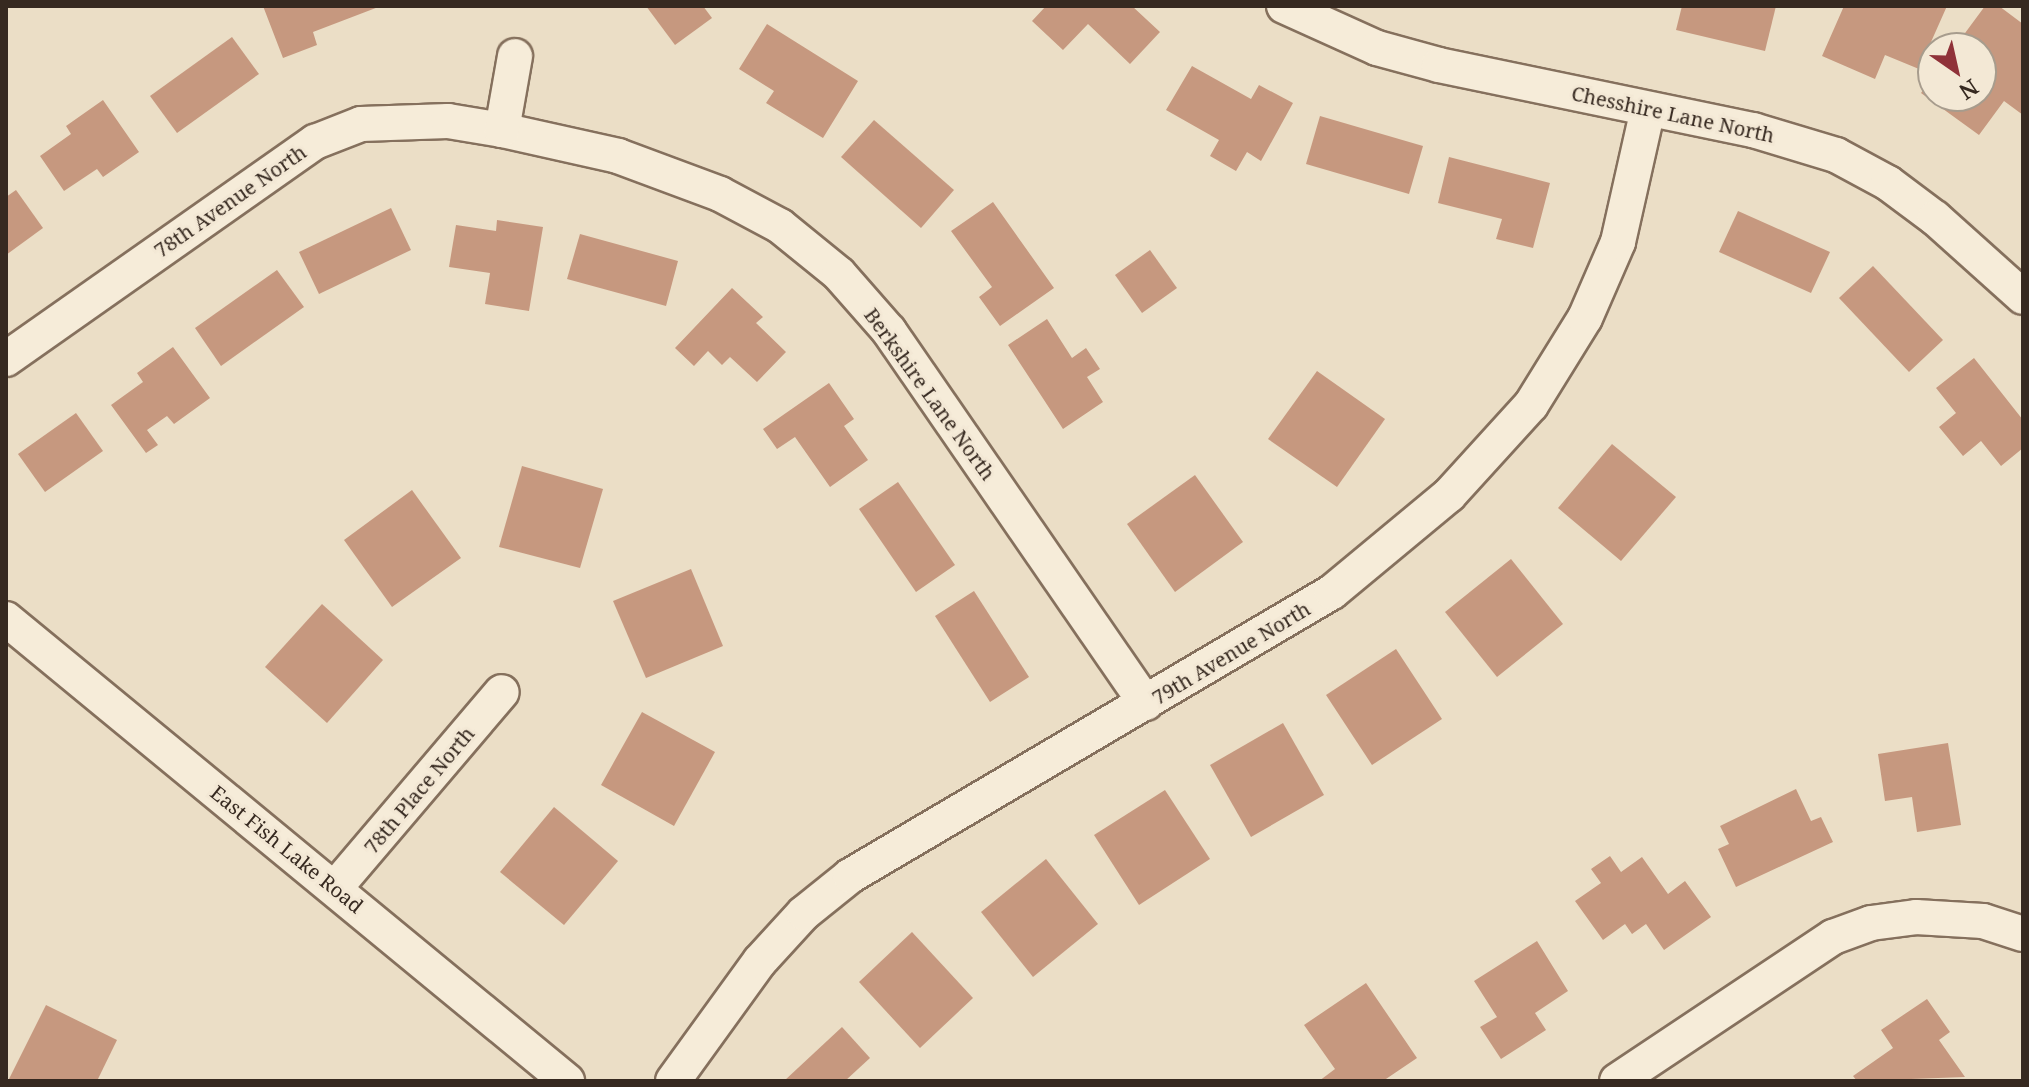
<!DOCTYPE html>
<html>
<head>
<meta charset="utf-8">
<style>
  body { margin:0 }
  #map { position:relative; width:2029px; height:1087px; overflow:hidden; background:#ebdec6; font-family:"Noto Serif",serif }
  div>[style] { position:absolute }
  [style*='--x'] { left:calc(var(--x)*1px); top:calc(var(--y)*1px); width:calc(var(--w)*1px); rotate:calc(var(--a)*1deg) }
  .building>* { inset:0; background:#c6987f }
  .roads { filter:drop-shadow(2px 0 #85705d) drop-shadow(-2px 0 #85705d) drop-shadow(0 2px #85705d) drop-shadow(0 -2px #85705d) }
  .minor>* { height:34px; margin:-17px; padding:0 17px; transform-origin:17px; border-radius:17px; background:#f6ecd9 }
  span { translate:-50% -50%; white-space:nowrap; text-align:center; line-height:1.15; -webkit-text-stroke:6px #f3e8d5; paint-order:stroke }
  .street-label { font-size:20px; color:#362920 }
  .frame { position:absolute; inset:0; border:8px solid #362920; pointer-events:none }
  .north { position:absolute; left:1917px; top:32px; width:80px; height:80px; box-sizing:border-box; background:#f3e8d5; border:2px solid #a79c8d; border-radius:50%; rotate:146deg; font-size:22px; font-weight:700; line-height:32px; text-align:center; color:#362920 }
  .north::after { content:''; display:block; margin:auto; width:28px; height:36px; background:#903239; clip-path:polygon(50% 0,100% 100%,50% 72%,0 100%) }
</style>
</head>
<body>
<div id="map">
  <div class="building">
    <div style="clip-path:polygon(263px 6px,381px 6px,313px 32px,317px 45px,283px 58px)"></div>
    <div style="clip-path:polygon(646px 6px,703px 6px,712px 18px,675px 45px)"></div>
    <div style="clip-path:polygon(1046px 6px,1132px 6px,1160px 32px,1130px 64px,1088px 24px,1063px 50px,1032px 21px)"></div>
    <div style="clip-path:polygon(1682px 6px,1776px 6px,1765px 51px,1676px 30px)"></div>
    <div style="clip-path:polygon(1844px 6px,1947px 6px,1919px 69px,1885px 55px,1875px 79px,1822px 56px)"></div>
    <div style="clip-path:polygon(1985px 6px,1999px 6px,2023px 24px,2023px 115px,2004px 101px,1979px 135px,1921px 93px,1933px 77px,1933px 96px,1981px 96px,1981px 48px,1954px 48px)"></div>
    <div style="clip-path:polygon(767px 24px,858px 81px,823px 138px,766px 103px,774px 91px,739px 69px)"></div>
    <div style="clip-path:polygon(232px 37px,259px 74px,177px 133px,150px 96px)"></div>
    <div style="clip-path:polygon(1192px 66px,1251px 99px,1259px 85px,1293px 103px,1261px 161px,1247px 152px,1236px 171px,1210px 156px,1219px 140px,1166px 110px)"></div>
    <div style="clip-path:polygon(103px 100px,139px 152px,103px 177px,97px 169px,64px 191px,40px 156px,71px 134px,66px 126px)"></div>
    <div style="clip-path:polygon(1320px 116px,1423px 146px,1409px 194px,1306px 164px)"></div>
    <div style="clip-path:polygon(874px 120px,954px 190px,921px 228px,841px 157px)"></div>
    <div style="clip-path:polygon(1449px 157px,1550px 183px,1533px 248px,1496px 239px,1502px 219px,1438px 203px)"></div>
    <div style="clip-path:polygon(16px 190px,43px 228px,6px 255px,6px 197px)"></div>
    <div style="clip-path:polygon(993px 202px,1054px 288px,1000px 326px,979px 297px,992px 287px,951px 231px)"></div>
    <div style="clip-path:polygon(391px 208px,411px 250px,319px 294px,299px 252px)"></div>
    <div style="clip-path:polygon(1738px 211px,1830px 252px,1811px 293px,1719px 252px)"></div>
    <div style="clip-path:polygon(497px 220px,543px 227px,529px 311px,485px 304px,490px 273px,449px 267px,456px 225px,496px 231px)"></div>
    <div style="clip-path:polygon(580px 234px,678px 261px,666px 306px,567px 279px)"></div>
    <div style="clip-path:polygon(1150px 250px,1177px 288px,1142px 313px,1115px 275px)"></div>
    <div style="clip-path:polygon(1873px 266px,1943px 340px,1909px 372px,1839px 298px)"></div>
    <div style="clip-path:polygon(277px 270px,304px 307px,221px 366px,195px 328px)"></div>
    <div style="clip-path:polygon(732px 288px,763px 317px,756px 323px,786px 352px,757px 382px,730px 357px,722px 365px,708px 351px,694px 366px,675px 348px)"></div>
    <div style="clip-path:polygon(1047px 319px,1072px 358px,1086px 348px,1100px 369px,1087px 377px,1103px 402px,1063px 429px,1008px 345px)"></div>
    <div style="clip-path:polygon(173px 347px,210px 398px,174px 424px,167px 416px,147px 430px,158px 445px,146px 453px,111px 405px,143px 382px,137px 373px)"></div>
    <div style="clip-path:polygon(1974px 358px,2023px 420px,2023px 448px,2001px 466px,1981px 441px,1963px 456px,1939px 427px,1956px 413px,1936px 388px)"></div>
    <div style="clip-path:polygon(1317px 371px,1385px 419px,1337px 487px,1268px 439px)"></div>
    <div style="clip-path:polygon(829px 383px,854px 419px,844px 426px,868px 460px,830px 487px,795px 437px,777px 449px,763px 429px)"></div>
    <div style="clip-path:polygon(76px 413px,103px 451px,45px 492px,18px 454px)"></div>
    <div style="clip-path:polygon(1612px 444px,1676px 497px,1621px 561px,1558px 508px)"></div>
    <div style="clip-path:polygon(522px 466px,603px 489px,580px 568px,499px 547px)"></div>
    <div style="clip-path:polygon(1195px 475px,1243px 542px,1175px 592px,1127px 524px)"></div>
    <div style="clip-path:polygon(898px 482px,955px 565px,916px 592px,859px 509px)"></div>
    <div style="clip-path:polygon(412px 490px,461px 558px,392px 607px,344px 540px)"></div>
    <div style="clip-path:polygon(1511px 559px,1563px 624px,1497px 677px,1445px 612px)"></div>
    <div style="clip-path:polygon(691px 569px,723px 646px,646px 678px,613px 601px)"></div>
    <div style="clip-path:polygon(974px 591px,1029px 677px,990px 702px,935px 616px)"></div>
    <div style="clip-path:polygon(322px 604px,383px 660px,327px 723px,265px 667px)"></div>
    <div style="clip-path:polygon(1396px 649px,1442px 719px,1372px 765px,1326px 695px)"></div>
    <div style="clip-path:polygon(642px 712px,715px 752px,674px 826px,601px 785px)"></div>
    <div style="clip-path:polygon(1283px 723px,1324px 795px,1251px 837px,1210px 765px)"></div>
    <div style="clip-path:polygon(1948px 743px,1961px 825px,1917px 832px,1912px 797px,1885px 801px,1878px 754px)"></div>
    <div style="clip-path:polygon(1796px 789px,1811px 821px,1821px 817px,1833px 842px,1736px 887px,1718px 849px,1729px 844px,1720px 826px)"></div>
    <div style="clip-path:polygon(1165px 790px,1210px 859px,1139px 905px,1094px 835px)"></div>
    <div style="clip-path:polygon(554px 807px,618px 861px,564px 925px,500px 872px)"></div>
    <div style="clip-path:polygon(1610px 856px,1621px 872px,1642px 857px,1668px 894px,1685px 881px,1711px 917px,1664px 950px,1646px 924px,1632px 934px,1625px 924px,1603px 940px,1575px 901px,1601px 883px,1591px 869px)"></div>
    <div style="clip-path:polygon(1046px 859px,1098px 924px,1033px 977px,981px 912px)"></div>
    <div style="clip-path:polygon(912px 932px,973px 998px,920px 1048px,859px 982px)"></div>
    <div style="clip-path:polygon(1537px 941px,1568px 991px,1535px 1013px,1546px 1030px,1501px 1059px,1480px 1027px,1497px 1017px,1474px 981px)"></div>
    <div style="clip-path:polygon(1366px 983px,1417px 1058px,1383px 1081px,1319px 1081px,1335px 1069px,1304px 1025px)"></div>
    <div style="clip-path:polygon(1927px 999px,1950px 1032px,1939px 1040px,1965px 1077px,1857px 1081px,1853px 1076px,1893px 1048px,1881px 1030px)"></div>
    <div style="clip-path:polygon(46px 1005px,117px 1040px,97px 1081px,8px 1081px)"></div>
    <div style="clip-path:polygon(842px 1027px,870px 1058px,845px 1081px,784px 1081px)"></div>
  </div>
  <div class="roads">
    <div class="minor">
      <div style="--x:1284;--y:6;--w:102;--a:24.3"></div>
      <div style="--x:1377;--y:48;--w:64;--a:15.3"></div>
      <div style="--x:1439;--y:65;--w:321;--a:11.7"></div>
      <div style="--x:1753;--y:130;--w:87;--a:16.8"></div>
      <div style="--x:1836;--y:155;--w:59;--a:28.3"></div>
      <div style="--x:1888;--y:183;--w:59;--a:36.7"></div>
      <div style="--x:1935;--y:218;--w:118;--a:41.9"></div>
      <div style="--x:502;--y:130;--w:119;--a:12.6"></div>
      <div style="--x:618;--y:156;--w:109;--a:20.4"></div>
      <div style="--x:720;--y:194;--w:68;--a:28.1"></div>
      <div style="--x:780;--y:226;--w:76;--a:39.1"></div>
      <div style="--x:839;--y:274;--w:76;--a:48.7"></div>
      <div style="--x:889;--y:331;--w:452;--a:55.4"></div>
      <div style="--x:6;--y:359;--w:378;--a:-35.1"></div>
      <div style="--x:315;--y:142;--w:49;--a:-21.4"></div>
      <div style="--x:361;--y:124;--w:87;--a:-2"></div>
      <div style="--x:448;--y:121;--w:55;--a:9.5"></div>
      <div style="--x:502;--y:130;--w:75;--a:-80"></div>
      <div style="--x:6;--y:619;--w:727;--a:39.47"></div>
      <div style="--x:335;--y:888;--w:257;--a:-49.6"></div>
      <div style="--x:673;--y:1081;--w:148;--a:-54.1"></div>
      <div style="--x:760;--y:961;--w:65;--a:-47.5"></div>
      <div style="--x:804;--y:913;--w:59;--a:-38.8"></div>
      <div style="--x:850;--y:876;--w:559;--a:-30.51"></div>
      <div style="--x:1332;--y:592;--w:152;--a:-39.7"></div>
      <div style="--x:1449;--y:495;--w:122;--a:-47.7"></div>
      <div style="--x:1531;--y:405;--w:102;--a:-58.2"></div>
      <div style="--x:1585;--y:318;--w:83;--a:-66.5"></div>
      <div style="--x:1618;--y:242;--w:136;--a:-77.3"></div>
      <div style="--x:1617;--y:1081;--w:260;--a:-33.7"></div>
      <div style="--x:1833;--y:937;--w:40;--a:-20.2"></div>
      <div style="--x:1871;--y:923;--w:45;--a:-7.6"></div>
      <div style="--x:1916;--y:917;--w:67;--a:3.4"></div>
      <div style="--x:1983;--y:921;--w:42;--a:18"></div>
    </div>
  </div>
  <div class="street-label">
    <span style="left:1673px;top:114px;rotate:12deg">Chesshire Lane North</span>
    <span style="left:230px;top:201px;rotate:-35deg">78th Avenue North</span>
    <span style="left:930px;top:394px;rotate:54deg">Berkshire Lane North</span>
    <span style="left:1231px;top:653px;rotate:-31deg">79th Avenue North</span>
    <span style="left:419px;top:790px;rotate:-50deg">78th Place North</span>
    <span style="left:287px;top:849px;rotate:39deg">East Fish Lake Road</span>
  </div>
  <div class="frame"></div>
  <div class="north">N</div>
</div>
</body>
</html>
